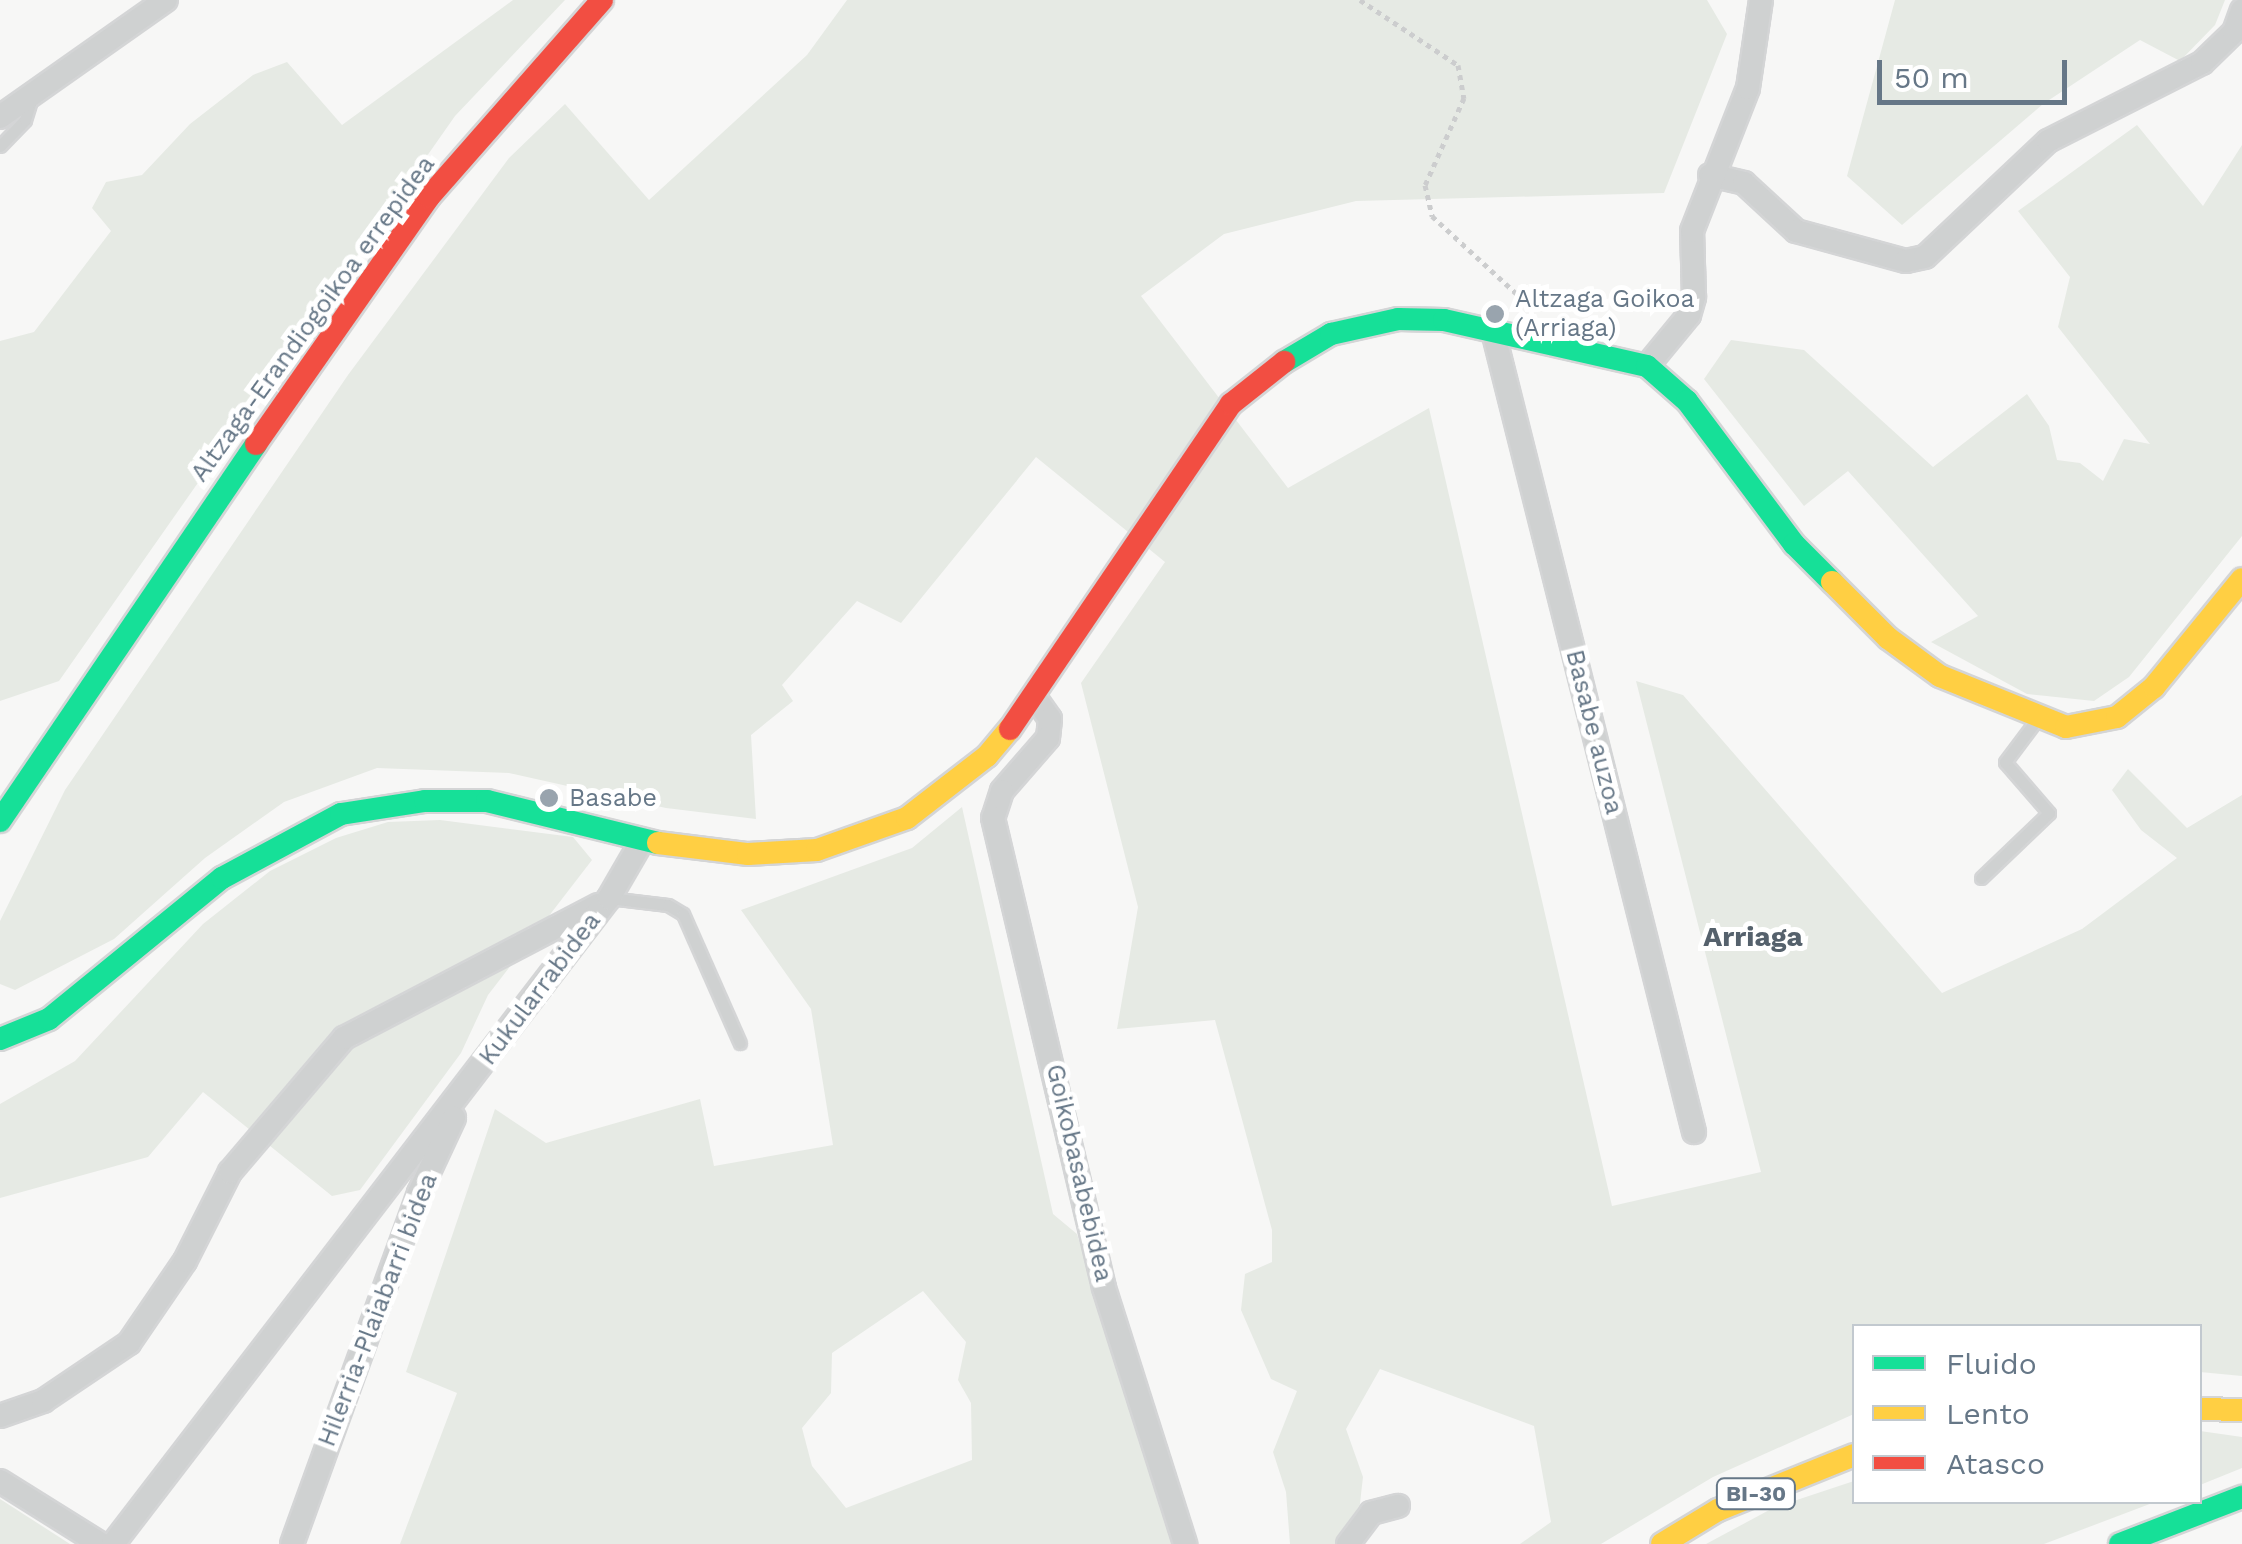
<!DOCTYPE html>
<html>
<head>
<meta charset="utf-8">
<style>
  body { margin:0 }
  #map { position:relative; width:2242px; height:1544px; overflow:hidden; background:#f7f7f6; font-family:"Work Sans",sans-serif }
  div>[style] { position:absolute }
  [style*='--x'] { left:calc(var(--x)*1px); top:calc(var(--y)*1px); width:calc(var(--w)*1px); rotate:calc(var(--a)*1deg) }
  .green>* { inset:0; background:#e6eae4 }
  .path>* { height:5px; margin-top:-2.5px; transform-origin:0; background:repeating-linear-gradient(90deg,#cccdce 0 5px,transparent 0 10px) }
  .roads { filter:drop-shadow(2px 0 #d4d5d6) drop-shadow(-2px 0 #d4d5d6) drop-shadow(0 2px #d4d5d6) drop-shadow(0 -2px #d4d5d6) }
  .lane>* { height:11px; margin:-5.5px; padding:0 5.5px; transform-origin:5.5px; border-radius:5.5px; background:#cfd1d1 }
  .street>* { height:22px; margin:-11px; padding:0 11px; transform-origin:11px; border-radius:11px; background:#cfd1d1 }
  .fast>* { height:22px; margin:-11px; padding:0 11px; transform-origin:11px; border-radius:11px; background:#16e098 }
  .slow>* { height:22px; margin:-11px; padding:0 11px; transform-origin:11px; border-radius:11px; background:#ffcf43 }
  .jam>* { height:22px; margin:-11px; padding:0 11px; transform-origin:11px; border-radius:11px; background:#f24e42 }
  .dots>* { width:28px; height:28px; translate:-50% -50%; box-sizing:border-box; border:5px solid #fff; border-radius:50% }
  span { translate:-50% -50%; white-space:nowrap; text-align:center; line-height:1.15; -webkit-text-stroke:10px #fff; paint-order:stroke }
  .shield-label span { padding:2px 8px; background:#fff; border:2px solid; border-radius:8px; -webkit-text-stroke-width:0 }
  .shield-label { font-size:22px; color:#667787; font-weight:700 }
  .poi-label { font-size:25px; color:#667787 }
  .left { translate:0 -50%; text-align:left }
  .street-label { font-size:25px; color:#667787 }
  .neighbourhood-label { font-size:28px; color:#55616c; font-weight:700 }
  .legend { position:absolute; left:1852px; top:1324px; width:350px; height:180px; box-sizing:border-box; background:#fff; border:2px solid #c2c9cf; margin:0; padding:12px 18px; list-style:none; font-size:30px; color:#667787 }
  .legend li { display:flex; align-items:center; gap:20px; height:50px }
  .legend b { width:50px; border:2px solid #c2c9cf }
  .scale { position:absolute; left:1877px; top:60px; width:190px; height:45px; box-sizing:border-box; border:5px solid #667787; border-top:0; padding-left:12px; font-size:30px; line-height:35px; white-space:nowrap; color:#667787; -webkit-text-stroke:8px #fff; paint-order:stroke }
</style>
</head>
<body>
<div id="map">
  <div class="green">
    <div style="clip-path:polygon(513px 0,565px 0,455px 116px,59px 681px,0 701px,0 341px,34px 332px,111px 231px,92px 208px,106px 182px,142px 175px,190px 124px,253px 75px,287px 62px,342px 125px)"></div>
    <div style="clip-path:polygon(847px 0,1707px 0,1727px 34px,1664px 193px,1356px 201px,1224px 234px,1141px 296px,1288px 488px,1429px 408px,1612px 1206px,1761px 1172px,1636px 681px,1683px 695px,1942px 993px,2082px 929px,2177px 858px,2141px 830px,2112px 790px,2128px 769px,2187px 828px,2242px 795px,2242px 1376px,2200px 1372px,2200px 1326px,1854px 1326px,1854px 1414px,1713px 1477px,1601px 1544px,1520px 1544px,1551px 1522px,1534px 1426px,1380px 1369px,1346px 1429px,1363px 1477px,1359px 1512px,1341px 1544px,1290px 1544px,1286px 1492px,1273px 1452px,1297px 1391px,1271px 1379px,1241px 1310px,1245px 1274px,1272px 1262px,1272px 1230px,1215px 1020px,1117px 1029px,1138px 907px,1081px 683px,1165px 562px,1036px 457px,901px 623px,857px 601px,782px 685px,793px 701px,751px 735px,756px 819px,666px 808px,509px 773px,377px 768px,284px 802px,205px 858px,114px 939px,15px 990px,0 984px,0 921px,65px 790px,348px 375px,509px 158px,565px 104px,649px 200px,807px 55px)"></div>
    <div style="clip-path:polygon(1895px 0,2225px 0,2215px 25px,2180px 61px,2140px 40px,2043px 104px,1902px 225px,1847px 176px)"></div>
    <div style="clip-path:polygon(2137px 125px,2203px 206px,2242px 145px,2242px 536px,2129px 677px,2094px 701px,2027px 694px,1931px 642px,1978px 616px,1848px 471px,1804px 506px,1704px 379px,1731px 340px,1804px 350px,1933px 467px,2027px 394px,2049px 426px,2057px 460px,2080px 463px,2103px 481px,2124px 439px,2150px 444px,2058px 327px,2070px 277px,2018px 211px)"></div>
    <div style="clip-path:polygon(evenodd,962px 807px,1053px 1214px,1077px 1234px,1174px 1544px,400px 1544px,457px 1393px,406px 1372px,495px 1109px,546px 1143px,700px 1099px,714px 1166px,833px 1145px,811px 1009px,741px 910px,912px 848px,962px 807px,923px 1291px,966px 1342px,958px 1380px,971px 1403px,972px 1460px,846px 1508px,812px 1466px,802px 1428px,831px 1393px,832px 1353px,923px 1291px)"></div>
    <div style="clip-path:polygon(440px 820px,573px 837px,592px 860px,488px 995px,461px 1053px,360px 1190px,332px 1196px,203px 1092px,148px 1157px,0 1198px,0 1104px,75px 1061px,203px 924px,270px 871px,336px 838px,388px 822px)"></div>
    <div style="clip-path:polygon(2200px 1431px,2242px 1437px,2242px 1468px,2200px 1485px)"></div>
    <div style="clip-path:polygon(1854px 1481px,1854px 1502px,2155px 1502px,2044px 1544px,1706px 1544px,1773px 1508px)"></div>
    <div style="clip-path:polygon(0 1499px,70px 1544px,0 1544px)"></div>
  </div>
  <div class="path">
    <div style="--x:1360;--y:0;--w:118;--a:33.6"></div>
    <div style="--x:1458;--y:65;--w:34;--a:80"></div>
    <div style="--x:1464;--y:98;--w:95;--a:114.1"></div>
    <div style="--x:1425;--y:185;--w:32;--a:77"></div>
    <div style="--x:1432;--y:216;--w:137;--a:42.6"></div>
  </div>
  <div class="roads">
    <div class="lane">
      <div style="--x:0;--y:146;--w:36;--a:-46"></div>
      <div style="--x:25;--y:120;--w:24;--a:-73"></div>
      <div style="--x:1981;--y:878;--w:94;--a:-43.7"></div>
      <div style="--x:2049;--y:813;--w:67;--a:-130.8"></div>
      <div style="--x:2005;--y:762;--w:50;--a:-53.1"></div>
      <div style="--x:609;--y:898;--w:59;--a:6.8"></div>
      <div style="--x:668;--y:905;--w:17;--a:31"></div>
      <div style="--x:683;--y:914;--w:141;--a:66.2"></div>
    </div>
    <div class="street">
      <div style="--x:0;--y:117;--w:203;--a:-35.2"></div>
      <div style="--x:1710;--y:175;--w:35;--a:13"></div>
      <div style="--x:1744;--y:183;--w:71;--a:42.7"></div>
      <div style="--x:1796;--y:231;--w:114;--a:15.3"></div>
      <div style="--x:1906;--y:261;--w:19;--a:-12"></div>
      <div style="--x:1925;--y:257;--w:169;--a:-43.3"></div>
      <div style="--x:2048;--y:141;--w:173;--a:-26.9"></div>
      <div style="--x:2202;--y:63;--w:45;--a:-44.1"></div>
      <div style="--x:2234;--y:32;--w:23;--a:-70"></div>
      <div style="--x:1493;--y:331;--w:826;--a:75.91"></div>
      <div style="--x:1647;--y:366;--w:66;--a:-50.5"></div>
      <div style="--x:1689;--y:315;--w:19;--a:-74"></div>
      <div style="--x:1694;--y:297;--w:66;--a:-91.7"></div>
      <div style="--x:1692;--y:231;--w:154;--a:-68.6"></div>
      <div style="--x:1748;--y:88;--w:89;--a:-81.6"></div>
      <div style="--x:1036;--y:699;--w:24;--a:55"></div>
      <div style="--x:1050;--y:719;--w:19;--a:96"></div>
      <div style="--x:1048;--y:738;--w:70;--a:131"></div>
      <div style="--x:1002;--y:791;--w:28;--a:108"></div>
      <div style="--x:993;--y:818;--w:483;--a:76.7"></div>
      <div style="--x:1104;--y:1288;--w:269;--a:72.4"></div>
      <div style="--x:0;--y:1416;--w:46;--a:-19.2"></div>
      <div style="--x:43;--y:1401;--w:104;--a:-34"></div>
      <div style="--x:129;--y:1343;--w:99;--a:-55.7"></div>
      <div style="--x:185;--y:1261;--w:100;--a:-63.2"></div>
      <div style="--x:230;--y:1172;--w:176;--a:-49.6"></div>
      <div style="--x:344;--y:1038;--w:287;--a:-27.6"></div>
      <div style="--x:0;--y:1481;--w:119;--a:32"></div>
      <div style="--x:113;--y:1544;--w:814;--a:-52.48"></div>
      <div style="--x:609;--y:898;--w:66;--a:-59.9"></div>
      <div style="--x:292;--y:1544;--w:373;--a:-70.1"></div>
      <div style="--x:419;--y:1193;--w:83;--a:-65"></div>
      <div style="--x:1348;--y:1544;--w:39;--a:-53"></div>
      <div style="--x:1371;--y:1513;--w:28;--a:-15"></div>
    </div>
    <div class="fast">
      <div style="--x:1284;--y:362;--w:55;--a:-30.8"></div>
      <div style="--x:1331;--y:334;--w:69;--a:-12.6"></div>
      <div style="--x:1398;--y:319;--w:46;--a:1.2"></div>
      <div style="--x:1444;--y:320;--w:208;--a:12.8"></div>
      <div style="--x:1647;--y:366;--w:53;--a:41.2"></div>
      <div style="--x:1687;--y:401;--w:179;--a:53.2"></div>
      <div style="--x:1794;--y:544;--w:54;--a:45"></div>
      <div style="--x:0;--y:821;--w:456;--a:-55.8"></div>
      <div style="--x:0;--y:1039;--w:53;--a:-22.2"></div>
      <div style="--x:49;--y:1019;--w:223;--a:-39.2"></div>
      <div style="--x:222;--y:878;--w:135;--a:-28.3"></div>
      <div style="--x:341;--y:814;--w:85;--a:-8.8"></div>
      <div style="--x:425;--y:801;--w:62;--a:0"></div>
      <div style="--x:487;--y:801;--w:176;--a:13.8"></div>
      <div style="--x:2120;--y:1544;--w:131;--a:-21.1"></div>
    </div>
    <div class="slow">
      <div style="--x:1832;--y:582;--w:79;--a:45"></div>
      <div style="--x:1888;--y:638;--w:64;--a:36.2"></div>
      <div style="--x:1940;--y:676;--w:136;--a:22"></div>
      <div style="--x:2066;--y:727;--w:52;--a:-11.1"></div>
      <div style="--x:2117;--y:717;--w:48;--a:-39"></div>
      <div style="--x:2154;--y:687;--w:139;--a:-50.8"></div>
      <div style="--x:658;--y:843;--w:91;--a:7"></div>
      <div style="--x:748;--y:854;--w:69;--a:-3.3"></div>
      <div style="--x:817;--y:850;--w:96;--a:-19.6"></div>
      <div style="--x:907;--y:818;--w:101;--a:-37.8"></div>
      <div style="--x:987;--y:756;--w:35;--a:-50"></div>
      <div style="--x:2200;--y:1409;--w:42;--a:1.4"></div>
      <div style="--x:1662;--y:1544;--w:66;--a:-31.3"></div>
      <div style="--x:1718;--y:1510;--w:147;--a:-22"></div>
    </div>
    <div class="jam">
      <div style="--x:256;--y:444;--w:302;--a:-55"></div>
      <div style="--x:429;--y:197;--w:262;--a:-48.7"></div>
      <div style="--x:1010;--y:729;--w:393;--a:-55.8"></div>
      <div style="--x:1231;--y:404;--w:68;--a:-38.4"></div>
    </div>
  </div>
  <div class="dots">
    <div style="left:1495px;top:314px;background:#99a4ae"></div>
    <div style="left:549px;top:798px;background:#99a4ae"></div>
  </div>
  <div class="shield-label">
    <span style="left:1756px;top:1494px">BI-30</span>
  </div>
  <div class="poi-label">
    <span class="left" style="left:1515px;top:314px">Altzaga Goikoa<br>(Arriaga)</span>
    <span class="left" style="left:569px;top:798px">Basabe</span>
  </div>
  <div class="street-label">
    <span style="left:313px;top:319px;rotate:-54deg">Altzaga-Erandiogoikoa errepidea</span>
    <span style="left:1594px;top:732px;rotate:76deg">Basabe auzoa</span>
    <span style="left:540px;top:989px;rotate:-53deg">Kukularrabidea</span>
    <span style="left:1079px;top:1173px;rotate:77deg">Goikobasabebidea</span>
    <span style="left:378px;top:1310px;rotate:-69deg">Hilerria-Plaiabarri bidea</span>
  </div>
  <div class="neighbourhood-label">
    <span style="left:1753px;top:937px">Arriaga</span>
  </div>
  <ul class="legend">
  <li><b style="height:12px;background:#16e098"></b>Fluido</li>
  <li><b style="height:12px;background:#ffcf43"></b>Lento</li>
  <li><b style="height:12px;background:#f24e42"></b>Atasco</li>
  </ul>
  <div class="scale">50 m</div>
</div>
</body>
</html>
